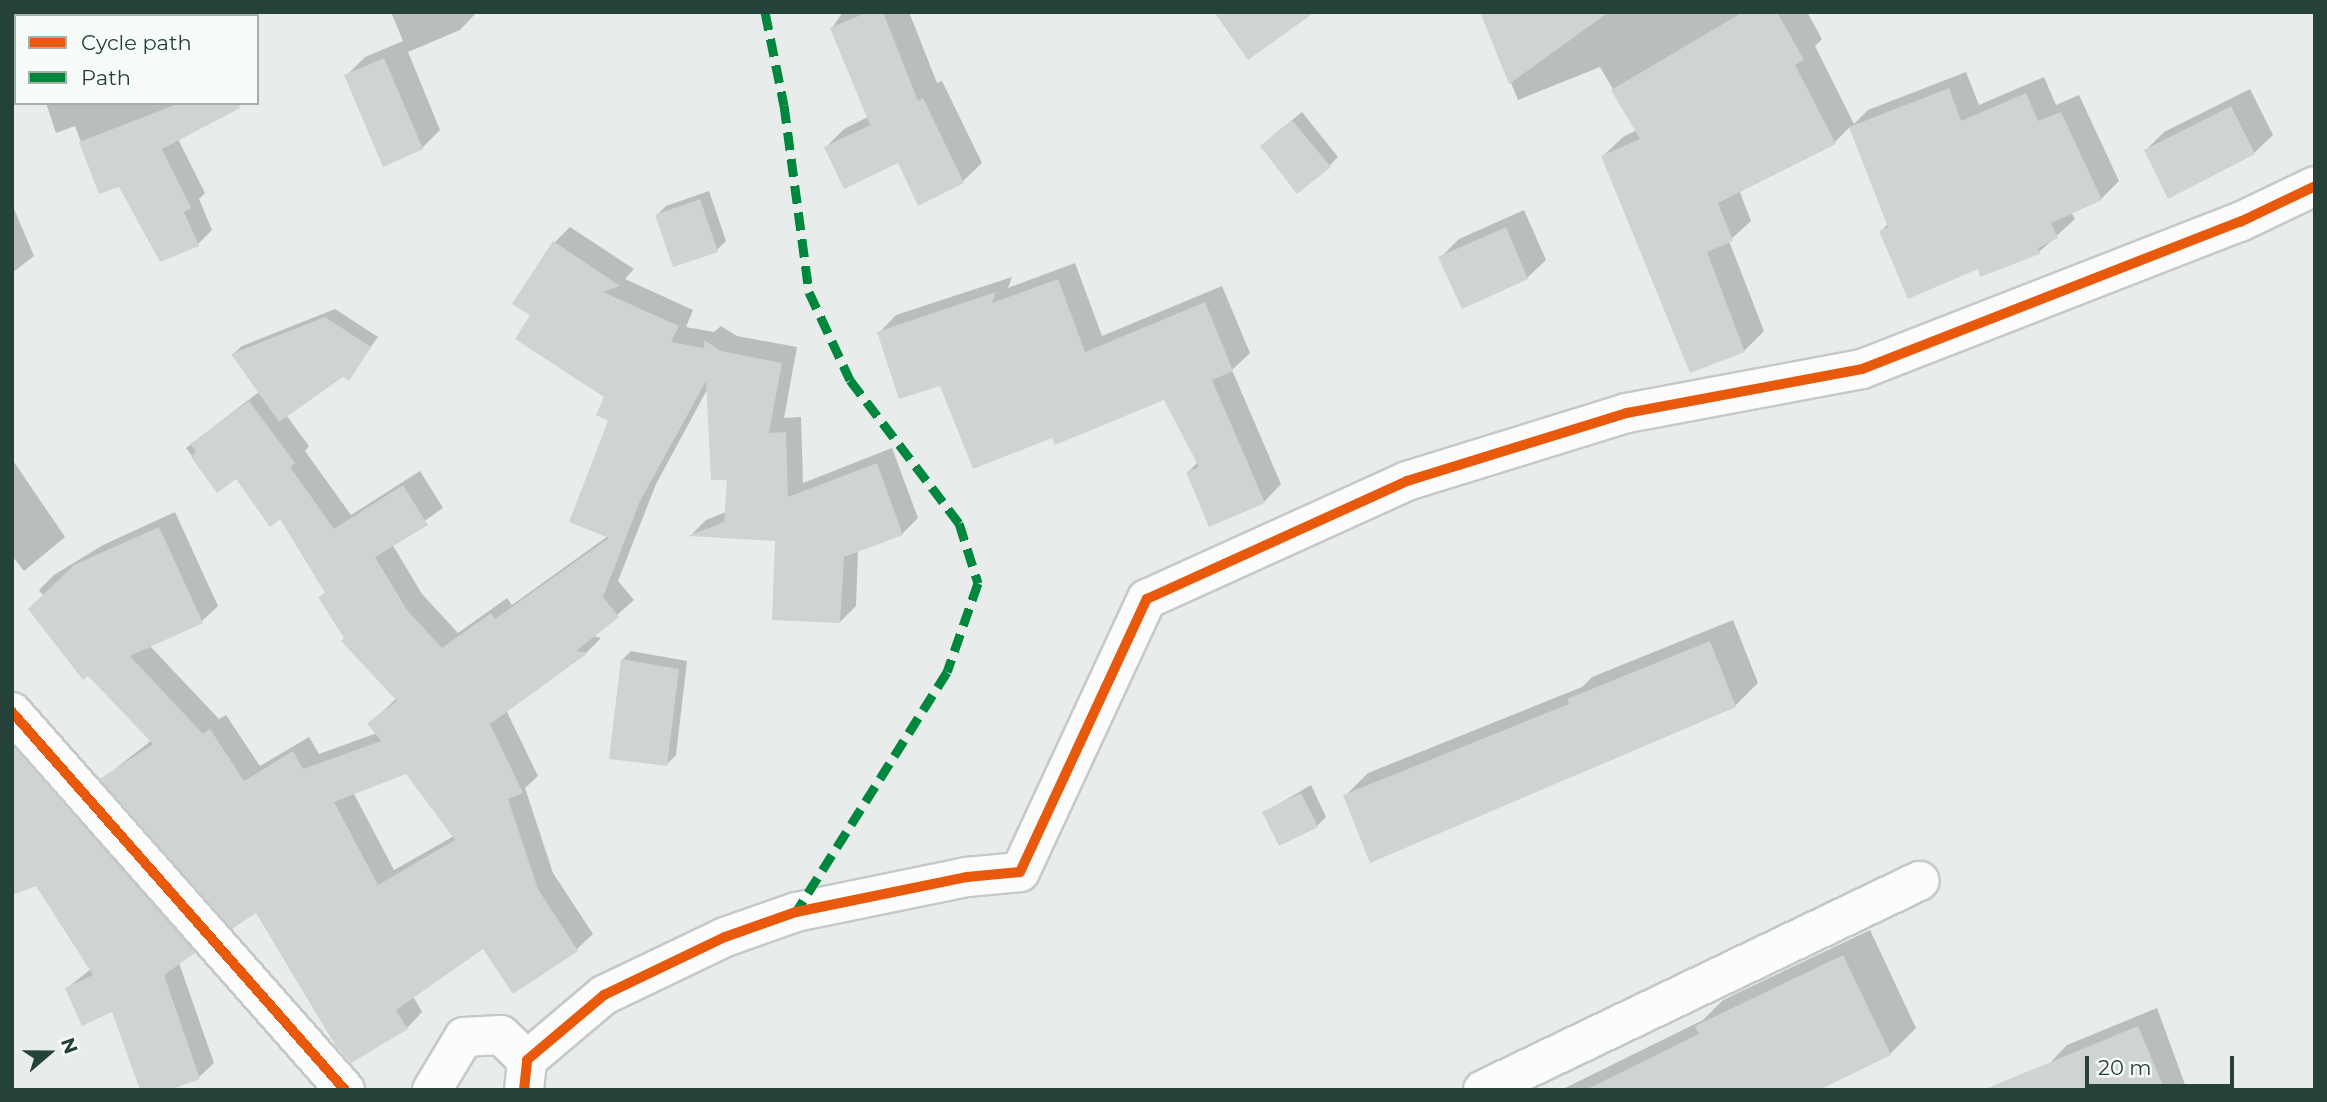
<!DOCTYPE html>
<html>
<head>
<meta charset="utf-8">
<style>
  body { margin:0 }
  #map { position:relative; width:2327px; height:1102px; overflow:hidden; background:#e8edeb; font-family:Montserrat,sans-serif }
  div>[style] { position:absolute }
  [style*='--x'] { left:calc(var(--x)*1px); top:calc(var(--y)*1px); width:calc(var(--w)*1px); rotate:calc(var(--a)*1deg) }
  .shadow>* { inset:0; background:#0003 }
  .building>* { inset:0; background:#cfd4d2 }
  .roads { filter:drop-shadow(2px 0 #c5cac8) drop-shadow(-2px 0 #c5cac8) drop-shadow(0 2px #c5cac8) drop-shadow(0 -2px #c5cac8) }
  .minor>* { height:38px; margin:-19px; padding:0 19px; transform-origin:19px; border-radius:19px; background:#fcfcfc }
  .quiet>* { height:9px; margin-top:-4.5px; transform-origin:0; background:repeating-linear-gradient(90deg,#00873e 0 18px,transparent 0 27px) }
  .cycleway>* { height:10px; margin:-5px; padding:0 5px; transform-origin:5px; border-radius:5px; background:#e8590c }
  span { translate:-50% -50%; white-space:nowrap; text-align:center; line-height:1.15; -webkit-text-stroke:7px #f7fbf9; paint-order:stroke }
  .frame { position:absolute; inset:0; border:14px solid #24423a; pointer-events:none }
  .legend { position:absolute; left:14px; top:14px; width:245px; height:91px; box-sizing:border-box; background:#f7fbf9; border:2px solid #a3b1ad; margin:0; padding:9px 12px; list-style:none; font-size:21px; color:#24423a }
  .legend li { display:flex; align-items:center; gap:14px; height:35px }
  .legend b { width:35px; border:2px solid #a3b1ad }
  .north { position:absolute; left:14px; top:1018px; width:70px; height:70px; -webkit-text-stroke:5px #f7fbf9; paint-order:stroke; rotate:70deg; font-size:19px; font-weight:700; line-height:28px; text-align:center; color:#24423a }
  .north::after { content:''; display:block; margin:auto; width:24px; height:32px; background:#24423a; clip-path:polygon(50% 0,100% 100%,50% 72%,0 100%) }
  .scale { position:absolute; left:2085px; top:1056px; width:149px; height:32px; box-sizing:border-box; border:4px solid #24423a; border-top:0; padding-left:9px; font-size:21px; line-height:24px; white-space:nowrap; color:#24423a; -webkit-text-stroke:5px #f7fbf9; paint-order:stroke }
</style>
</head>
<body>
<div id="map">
  <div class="shadow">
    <div style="clip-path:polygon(114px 12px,181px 12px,183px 16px,116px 16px)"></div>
    <div style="clip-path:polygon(204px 12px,225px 12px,226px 16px,196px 16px)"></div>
    <div style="clip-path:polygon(391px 12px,477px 12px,460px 30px,408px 52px,440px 130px,422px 148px,346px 76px,365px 57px,403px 41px)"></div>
    <div style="clip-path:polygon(843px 12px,909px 12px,937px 83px,942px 81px,982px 163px,963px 181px,919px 203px,898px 160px,826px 147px,844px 129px,868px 117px,832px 28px)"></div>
    <div style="clip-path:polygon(1482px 12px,1807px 12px,1822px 39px,1815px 46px,1854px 124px,1868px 110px,1966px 72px,1979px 105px,2044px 77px,2056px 105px,2079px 95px,2119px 181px,2101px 199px,2071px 212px,2075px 219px,2039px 252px,1978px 266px,1881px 231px,1889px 223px,1851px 126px,1835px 142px,1739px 190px,1751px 221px,1729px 241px,1764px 331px,1744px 351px,1603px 156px,1623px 137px,1637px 130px,1600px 67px,1518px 100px)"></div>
    <div style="clip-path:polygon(2250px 89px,2273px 135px,2254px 153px,2146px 150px,2164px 132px)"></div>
    <div style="clip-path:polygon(46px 103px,244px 103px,178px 139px,205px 193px,199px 199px,212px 230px,198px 244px,120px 184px,100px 192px,75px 126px,56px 133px)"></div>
    <div style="clip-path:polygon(1302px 112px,1338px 157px,1329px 166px,1271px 137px)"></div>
    <div style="clip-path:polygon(709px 191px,726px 241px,717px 250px,657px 215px,666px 206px)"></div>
    <div style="clip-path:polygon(12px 204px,34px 256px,12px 273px)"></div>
    <div style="clip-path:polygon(1524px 210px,1546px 260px,1527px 278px,1441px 257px,1459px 239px)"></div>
    <div style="clip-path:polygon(evenodd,570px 227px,634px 269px,625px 279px,693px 310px,686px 327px,714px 332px,721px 326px,737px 336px,797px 347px,784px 418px,801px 417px,803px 483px,892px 448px,918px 518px,902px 534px,858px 550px,856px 606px,840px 622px,777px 539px,692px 534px,706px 520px,726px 512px,729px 478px,708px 388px,656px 484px,618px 581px,634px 600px,593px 636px,601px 638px,587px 652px,506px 710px,538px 776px,525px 788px,553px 873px,593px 934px,577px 949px,484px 947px,413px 996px,422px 1012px,407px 1028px,102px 779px,152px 740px,39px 590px,54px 575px,103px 545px,175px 512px,218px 606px,202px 621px,149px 645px,219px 719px,226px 715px,260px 766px,309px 737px,319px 754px,377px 733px,370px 723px,397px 698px,346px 638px,320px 597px,326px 592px,281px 516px,236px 477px,218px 491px,186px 448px,259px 392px,233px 354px,242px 346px,335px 309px,378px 337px,348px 378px,343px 375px,286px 415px,309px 446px,305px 451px,351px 515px,420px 471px,443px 508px,392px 544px,422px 594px,458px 633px,507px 598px,512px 605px,608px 536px,610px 420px,606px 397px,533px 315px,554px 243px,570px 227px,406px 772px,454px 836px,394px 870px,353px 792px,406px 772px)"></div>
    <div style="clip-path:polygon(1075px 263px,1102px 336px,1222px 286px,1250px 353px,1232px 370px,1281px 484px,1264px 502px,1188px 472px,1198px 462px,1165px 398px,1053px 436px,941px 384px,879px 333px,896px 315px,1012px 277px,1008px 288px)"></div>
    <div style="clip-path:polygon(12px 459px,65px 537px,24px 571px,12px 556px)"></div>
    <div style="clip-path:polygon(1733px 620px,1758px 683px,1735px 706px,1345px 796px,1368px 773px,1582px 687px,1592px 677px)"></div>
    <div style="clip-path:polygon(631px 651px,687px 661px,676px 755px,667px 764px,622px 660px)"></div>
    <div style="clip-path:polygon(1311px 785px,1326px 817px,1317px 826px,1265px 812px)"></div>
    <div style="clip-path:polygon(89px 802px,209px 938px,179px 963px,214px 1063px,199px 1077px,113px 1010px,67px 988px,91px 969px,104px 877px,76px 816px)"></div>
    <div style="clip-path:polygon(1870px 930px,1916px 1028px,1890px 1054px,1813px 1090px,1561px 1090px,1703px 1020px,1723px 1000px)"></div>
    <div style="clip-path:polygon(2157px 1008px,2187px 1090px,2060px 1090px,2049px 1064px,2067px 1045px)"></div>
  </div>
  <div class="building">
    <div style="clip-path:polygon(868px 12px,883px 12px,918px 101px,923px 98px,964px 183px,918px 206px,898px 163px,844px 189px,824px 147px,870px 125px,830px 28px)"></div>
    <div style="clip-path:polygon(1214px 12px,1315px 12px,1248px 60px)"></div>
    <div style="clip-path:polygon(1480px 12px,1609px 12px,1509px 84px)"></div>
    <div style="clip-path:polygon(1743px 12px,1777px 12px,1804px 60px,1795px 65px,1836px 144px,1718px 203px,1733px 241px,1707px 252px,1745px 352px,1690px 373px,1601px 156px,1640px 139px,1611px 90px)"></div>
    <div style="clip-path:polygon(384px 58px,423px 149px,383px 167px,344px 75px)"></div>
    <div style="clip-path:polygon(1949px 88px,1961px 121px,2026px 93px,2038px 121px,2061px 112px,2102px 200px,2051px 223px,2058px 238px,2038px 248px,2040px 254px,1980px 277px,1978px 269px,1908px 299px,1879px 231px,1888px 227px,1849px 127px)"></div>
    <div style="clip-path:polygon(180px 103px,237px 103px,240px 108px,162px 149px,191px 208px,184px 212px,199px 246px,160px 262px,119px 187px,99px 194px,79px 142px)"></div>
    <div style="clip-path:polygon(2231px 106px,2255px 154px,2168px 199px,2144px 150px)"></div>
    <div style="clip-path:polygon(1292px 120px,1331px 167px,1297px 194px,1260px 146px)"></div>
    <div style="clip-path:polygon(700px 199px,718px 252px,673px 267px,655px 215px)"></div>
    <div style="clip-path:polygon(1506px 227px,1528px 279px,1462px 309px,1438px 257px)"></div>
    <div style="clip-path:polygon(evenodd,553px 241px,620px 286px,603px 292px,679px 326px,671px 342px,704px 348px,704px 340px,721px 351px,782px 363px,769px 433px,786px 432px,788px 497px,877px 463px,903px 535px,844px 557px,840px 623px,772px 620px,775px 541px,688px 536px,724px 522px,727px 480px,711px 480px,706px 381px,640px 501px,603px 597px,619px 617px,576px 651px,588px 653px,490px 724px,523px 793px,508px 799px,538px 889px,578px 951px,513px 994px,483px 949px,396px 1010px,408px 1029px,351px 1063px,335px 1045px,256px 913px,232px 929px,100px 779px,153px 744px,88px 676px,83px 680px,28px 609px,74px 565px,159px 527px,203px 623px,130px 656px,203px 734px,210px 729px,244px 781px,293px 751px,303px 769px,381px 741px,367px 723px,397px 701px,341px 641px,344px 638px,318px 597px,325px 593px,280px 519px,270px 527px,236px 479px,217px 493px,191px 457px,196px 451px,190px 444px,249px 401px,295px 463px,290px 467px,334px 529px,403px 485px,428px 525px,375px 557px,407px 610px,442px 648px,491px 613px,495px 619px,609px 538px,569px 522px,608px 421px,596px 415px,604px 397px,515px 339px,530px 315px,512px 304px,553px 241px,406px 774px,455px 840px,378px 885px,334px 802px,406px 774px)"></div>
    <div style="clip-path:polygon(1058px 279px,1085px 352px,1205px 302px,1233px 371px,1212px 380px,1265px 503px,1209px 527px,1186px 472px,1199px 467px,1164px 400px,1055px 445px,1052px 438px,973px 469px,940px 386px,899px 399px,877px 332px,996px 292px,992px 303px)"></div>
    <div style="clip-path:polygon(325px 317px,371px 347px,349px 381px,343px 377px,279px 422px,231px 354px)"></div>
    <div style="clip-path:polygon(1710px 641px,1736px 707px,1370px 863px,1343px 795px,1569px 704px,1567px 699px)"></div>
    <div style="clip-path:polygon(621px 659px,679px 669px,667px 766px,609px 759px)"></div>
    <div style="clip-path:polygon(12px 745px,195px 953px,164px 975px,200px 1079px,169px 1090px,140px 1090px,112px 1012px,82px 1026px,65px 988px,93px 975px,36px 886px,12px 895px)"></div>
    <div style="clip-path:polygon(1301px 793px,1318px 827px,1279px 846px,1262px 812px)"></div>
    <div style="clip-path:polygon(1843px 955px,1891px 1055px,1819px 1090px,1585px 1090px,1699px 1034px,1695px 1026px)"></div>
    <div style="clip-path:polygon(2138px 1026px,2165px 1090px,1985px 1090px,1985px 1089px)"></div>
  </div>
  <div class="roads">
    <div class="minor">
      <div style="--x:12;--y:712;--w:504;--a:48.62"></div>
      <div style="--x:432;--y:1090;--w:62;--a:-58.9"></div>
      <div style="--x:464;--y:1037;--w:37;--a:-3"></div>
      <div style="--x:501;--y:1035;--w:36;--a:44"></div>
      <div style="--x:524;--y:1090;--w:30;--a:-84"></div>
      <div style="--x:527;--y:1060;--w:101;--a:-40.2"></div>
      <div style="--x:604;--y:995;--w:134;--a:-25.6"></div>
      <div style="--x:725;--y:937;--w:75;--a:-19.4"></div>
      <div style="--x:796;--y:912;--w:175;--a:-11.6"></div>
      <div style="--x:967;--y:877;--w:53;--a:-5.4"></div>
      <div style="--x:1020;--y:872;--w:301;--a:-65.1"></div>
      <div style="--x:1147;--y:599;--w:286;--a:-24.4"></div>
      <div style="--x:1407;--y:481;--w:230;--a:-17.2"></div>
      <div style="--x:1627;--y:413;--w:239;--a:-10.6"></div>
      <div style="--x:1862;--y:369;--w:406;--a:-21.3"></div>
      <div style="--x:2240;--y:222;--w:83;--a:-25.6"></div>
      <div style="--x:1483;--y:1090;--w:484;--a:-25.6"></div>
    </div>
  </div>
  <div class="quiet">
    <div style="--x:765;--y:12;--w:95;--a:78.5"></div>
    <div style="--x:784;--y:105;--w:189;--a:82.4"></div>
    <div style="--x:809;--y:292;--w:97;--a:65"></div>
    <div style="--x:850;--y:380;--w:180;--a:52.7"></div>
    <div style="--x:959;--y:523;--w:63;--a:72.4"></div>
    <div style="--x:978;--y:583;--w:94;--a:109.2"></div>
    <div style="--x:947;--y:672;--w:284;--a:122.2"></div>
  </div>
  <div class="cycleway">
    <div style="--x:12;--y:712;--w:504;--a:48.62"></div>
    <div style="--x:524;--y:1090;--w:30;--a:-84"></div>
    <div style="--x:527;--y:1060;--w:101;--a:-40.2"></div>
    <div style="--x:604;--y:995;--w:134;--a:-25.6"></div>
    <div style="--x:725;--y:937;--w:75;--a:-19.4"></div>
    <div style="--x:796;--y:912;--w:175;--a:-11.6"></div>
    <div style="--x:967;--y:877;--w:53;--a:-5.4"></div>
    <div style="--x:1020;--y:872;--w:301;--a:-65.1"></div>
    <div style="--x:1147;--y:599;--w:286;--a:-24.4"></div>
    <div style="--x:1407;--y:481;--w:230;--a:-17.2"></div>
    <div style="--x:1627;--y:413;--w:239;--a:-10.6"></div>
    <div style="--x:1862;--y:369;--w:406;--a:-21.3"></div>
    <div style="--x:2240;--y:222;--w:83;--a:-25.6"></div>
  </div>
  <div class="frame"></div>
  <ul class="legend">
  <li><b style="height:9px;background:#e8590c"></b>Cycle path</li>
  <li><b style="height:9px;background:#00873e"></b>Path</li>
  </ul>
  <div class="north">N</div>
  <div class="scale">20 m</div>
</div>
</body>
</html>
